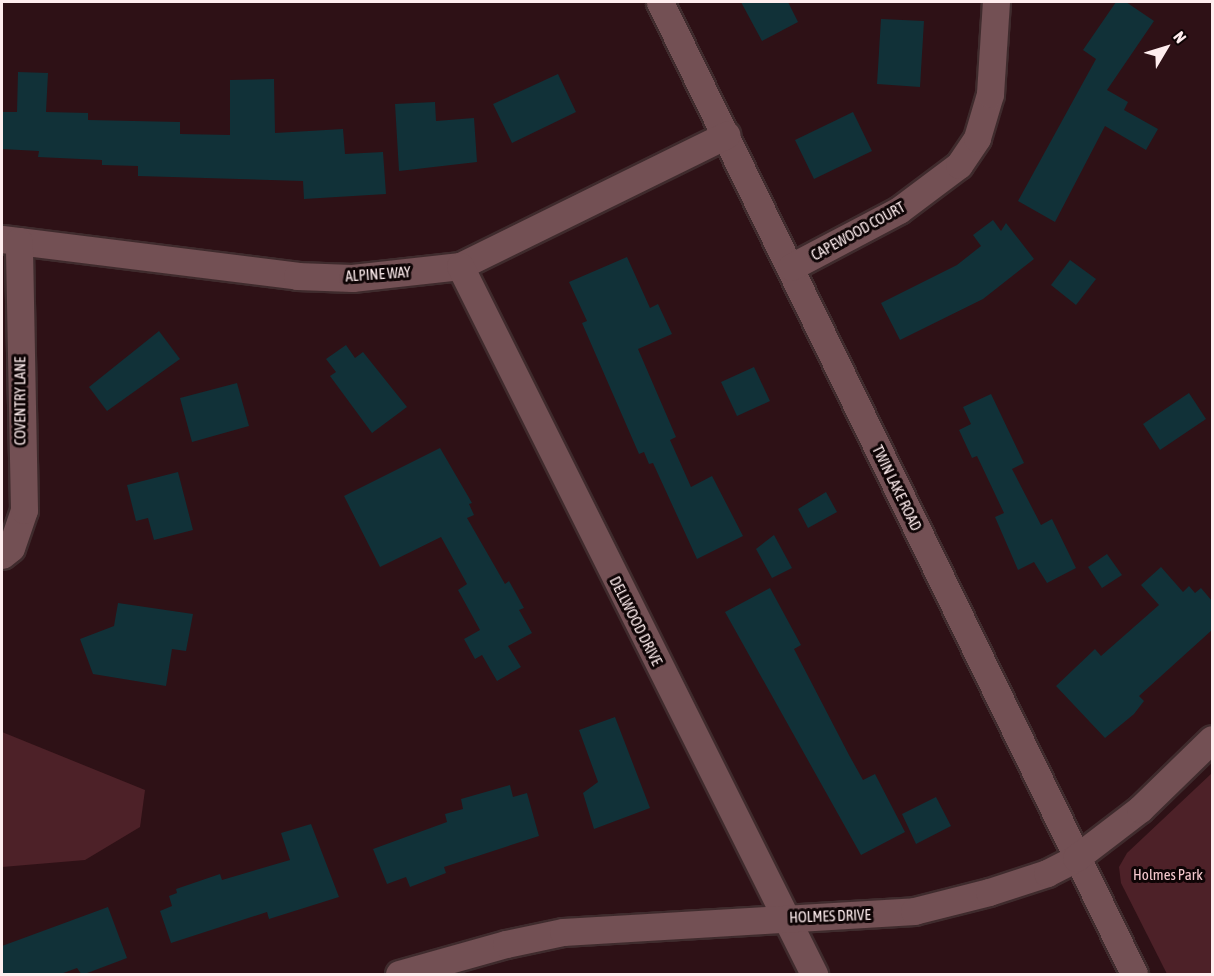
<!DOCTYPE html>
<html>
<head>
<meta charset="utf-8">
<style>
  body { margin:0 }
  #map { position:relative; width:1214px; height:976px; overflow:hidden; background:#2e1116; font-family:"Asap Condensed",sans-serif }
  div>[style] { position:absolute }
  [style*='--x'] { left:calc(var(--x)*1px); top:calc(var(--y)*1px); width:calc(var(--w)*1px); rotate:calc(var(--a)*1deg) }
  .green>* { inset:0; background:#4d2128 }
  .building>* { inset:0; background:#113138 }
  .roads { filter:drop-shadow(2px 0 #3f2b2d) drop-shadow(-2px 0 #3f2b2d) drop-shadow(0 2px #3f2b2d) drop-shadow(0 -2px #3f2b2d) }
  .minor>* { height:27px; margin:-13.5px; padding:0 13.5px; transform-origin:13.5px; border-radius:13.5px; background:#735054 }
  span { translate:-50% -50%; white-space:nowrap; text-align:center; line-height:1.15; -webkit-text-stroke:6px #0e0405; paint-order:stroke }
  .street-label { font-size:15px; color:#feedee }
  .park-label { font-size:15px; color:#f5c8cd }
  .frame { position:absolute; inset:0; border:3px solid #feedee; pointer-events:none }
  .north { position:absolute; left:1136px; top:18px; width:60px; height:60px; -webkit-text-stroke:4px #0e0405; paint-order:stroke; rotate:52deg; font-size:16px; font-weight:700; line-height:24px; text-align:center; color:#feedee }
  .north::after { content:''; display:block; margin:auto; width:21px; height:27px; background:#feedee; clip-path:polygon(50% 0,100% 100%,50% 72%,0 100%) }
</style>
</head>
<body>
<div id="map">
  <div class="green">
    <div style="clip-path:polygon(2px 732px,145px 790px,140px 827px,85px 860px,2px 867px)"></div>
    <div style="clip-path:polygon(1212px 773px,1212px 974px,1167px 974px,1121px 883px,1119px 867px,1127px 853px)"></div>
  </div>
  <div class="building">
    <div style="clip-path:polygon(741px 2px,788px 2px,798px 22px,762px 41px)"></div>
    <div style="clip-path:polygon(1116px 2px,1126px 2px,1154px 21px,1107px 90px,1128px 102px,1124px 110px,1158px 129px,1146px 150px,1105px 126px,1055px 222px,1018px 201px,1096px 59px,1083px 50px)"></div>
    <div style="clip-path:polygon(881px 19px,924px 21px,920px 87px,877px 84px)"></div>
    <div style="clip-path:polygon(18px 72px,48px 73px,46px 112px,88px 113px,88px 120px,180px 122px,180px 134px,230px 135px,230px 80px,274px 79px,275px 133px,343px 129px,345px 154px,383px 152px,386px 194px,304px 199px,303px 181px,138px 176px,138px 166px,102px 165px,102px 160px,38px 157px,39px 151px,2px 149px,2px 112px,17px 112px)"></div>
    <div style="clip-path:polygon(558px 74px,576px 112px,512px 143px,493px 104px)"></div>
    <div style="clip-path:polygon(435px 102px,436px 121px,474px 118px,477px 162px,399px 171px,395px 104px)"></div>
    <div style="clip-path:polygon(853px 112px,872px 151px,814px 179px,795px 140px)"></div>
    <div style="clip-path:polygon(993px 220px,1001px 231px,1006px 223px,1034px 259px,983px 299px,900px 340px,881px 303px,957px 265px,981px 246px,973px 235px)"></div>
    <div style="clip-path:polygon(627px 257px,650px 308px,658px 304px,672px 334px,638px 349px,676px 437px,670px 440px,691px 487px,712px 476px,743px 536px,697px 559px,653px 463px,649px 464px,644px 452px,639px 454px,582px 323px,587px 321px,569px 282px)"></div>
    <div style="clip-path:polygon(1070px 260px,1096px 279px,1076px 305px,1051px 285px)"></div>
    <div style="clip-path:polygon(159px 331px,180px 359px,107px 411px,89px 387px)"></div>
    <div style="clip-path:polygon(346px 345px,355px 358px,363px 352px,407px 407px,372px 433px,330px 376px,336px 372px,326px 359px)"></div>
    <div style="clip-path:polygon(754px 367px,770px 401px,737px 416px,721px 382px)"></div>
    <div style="clip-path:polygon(237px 383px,249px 426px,192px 442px,180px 398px)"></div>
    <div style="clip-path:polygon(1189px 393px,1206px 419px,1160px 450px,1143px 424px)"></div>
    <div style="clip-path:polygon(991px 394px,1024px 463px,1012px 469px,1041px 525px,1052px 519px,1076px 568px,1047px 583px,1034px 562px,1018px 570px,995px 517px,1004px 513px,977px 456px,972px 458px,959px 430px,971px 424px,963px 407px)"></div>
    <div style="clip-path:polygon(440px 448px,472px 503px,469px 504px,474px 515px,467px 518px,505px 584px,509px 581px,524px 608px,519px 610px,532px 633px,508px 646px,521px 667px,497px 681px,482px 655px,475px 659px,464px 639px,480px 630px,458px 590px,467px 584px,441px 537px,380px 567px,344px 496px)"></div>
    <div style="clip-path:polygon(178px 472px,193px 530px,154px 540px,148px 518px,136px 521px,127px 485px)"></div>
    <div style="clip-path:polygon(826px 492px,837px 512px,808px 528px,798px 509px)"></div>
    <div style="clip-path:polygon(774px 535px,792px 568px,772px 578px,756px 549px)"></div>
    <div style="clip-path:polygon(1107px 554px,1122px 575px,1102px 588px,1088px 567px)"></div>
    <div style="clip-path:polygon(1161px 567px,1183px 592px,1189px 586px,1195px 593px,1201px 588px,1212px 601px,1212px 630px,1139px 696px,1144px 701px,1134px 714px,1105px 738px,1056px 686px,1095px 649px,1101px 656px,1159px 605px,1141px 585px)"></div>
    <div style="clip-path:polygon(770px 588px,801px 645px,794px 649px,849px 755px,863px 780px,875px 774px,905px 832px,861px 855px,725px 612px)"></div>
    <div style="clip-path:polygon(118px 603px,193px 614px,186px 651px,172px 649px,166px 686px,93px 674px,80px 639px,114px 626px)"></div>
    <div style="clip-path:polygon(615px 717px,650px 808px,594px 829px,583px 793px,598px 782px,579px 730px)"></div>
    <div style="clip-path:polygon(510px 785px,513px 797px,527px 793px,539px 836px,444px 867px,446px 873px,410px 887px,406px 877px,387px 884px,373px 849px,447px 822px,445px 814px,463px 809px,461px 799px)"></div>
    <div style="clip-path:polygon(936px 797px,951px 826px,916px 844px,902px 814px)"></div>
    <div style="clip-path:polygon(311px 824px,339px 897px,269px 919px,267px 912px,171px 943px,160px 911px,172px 906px,169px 896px,177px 893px,176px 889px,220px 874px,222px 880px,290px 860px,281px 833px)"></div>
    <div style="clip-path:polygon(108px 907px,127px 958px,82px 975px,77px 968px,58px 975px,2px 975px,2px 946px)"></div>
  </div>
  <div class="roads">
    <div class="minor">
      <div style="--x:660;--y:2;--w:1081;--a:64"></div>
      <div style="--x:2;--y:239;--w:297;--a:7.1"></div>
      <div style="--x:297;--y:276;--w:55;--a:2.1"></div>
      <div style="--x:352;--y:278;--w:109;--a:-6.3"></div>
      <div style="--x:460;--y:266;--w:297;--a:-26.2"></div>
      <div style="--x:460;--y:266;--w:792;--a:63.43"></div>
      <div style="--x:791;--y:267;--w:122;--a:-27.8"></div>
      <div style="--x:899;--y:210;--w:75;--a:-36.9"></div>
      <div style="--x:959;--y:165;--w:32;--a:-56"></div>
      <div style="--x:977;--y:138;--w:46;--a:-73.5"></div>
      <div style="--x:990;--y:94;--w:92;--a:-86.3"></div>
      <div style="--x:2;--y:555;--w:11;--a:-38"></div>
      <div style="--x:11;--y:548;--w:40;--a:-71.1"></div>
      <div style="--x:24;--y:510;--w:269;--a:-91.1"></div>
      <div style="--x:399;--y:974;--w:111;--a:-15.7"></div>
      <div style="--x:506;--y:944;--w:58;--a:-11.9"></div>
      <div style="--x:563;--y:932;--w:352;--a:-3.4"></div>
      <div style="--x:914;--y:911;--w:77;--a:-14.2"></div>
      <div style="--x:989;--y:892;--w:61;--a:-18.1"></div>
      <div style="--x:1047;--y:873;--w:33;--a:-27"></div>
      <div style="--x:1076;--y:858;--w:81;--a:-37.4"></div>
      <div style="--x:1140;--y:809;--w:100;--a:-44.2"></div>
    </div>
  </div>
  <div class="street-label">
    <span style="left:858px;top:231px;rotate:-29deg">CAPEWOOD COURT</span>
    <span style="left:378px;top:274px;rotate:-4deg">ALPINE WAY</span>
    <span style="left:20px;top:401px;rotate:-90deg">COVENTRY LANE</span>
    <span style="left:897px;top:488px;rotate:64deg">TWIN LAKE ROAD</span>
    <span style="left:636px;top:621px;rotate:63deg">DELLWOOD DRIVE</span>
    <span style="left:830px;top:916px;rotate:-2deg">HOLMES DRIVE</span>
  </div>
  <div class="park-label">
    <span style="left:1168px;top:875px">Holmes Park</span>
  </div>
  <div class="frame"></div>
  <div class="north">N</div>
</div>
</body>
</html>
